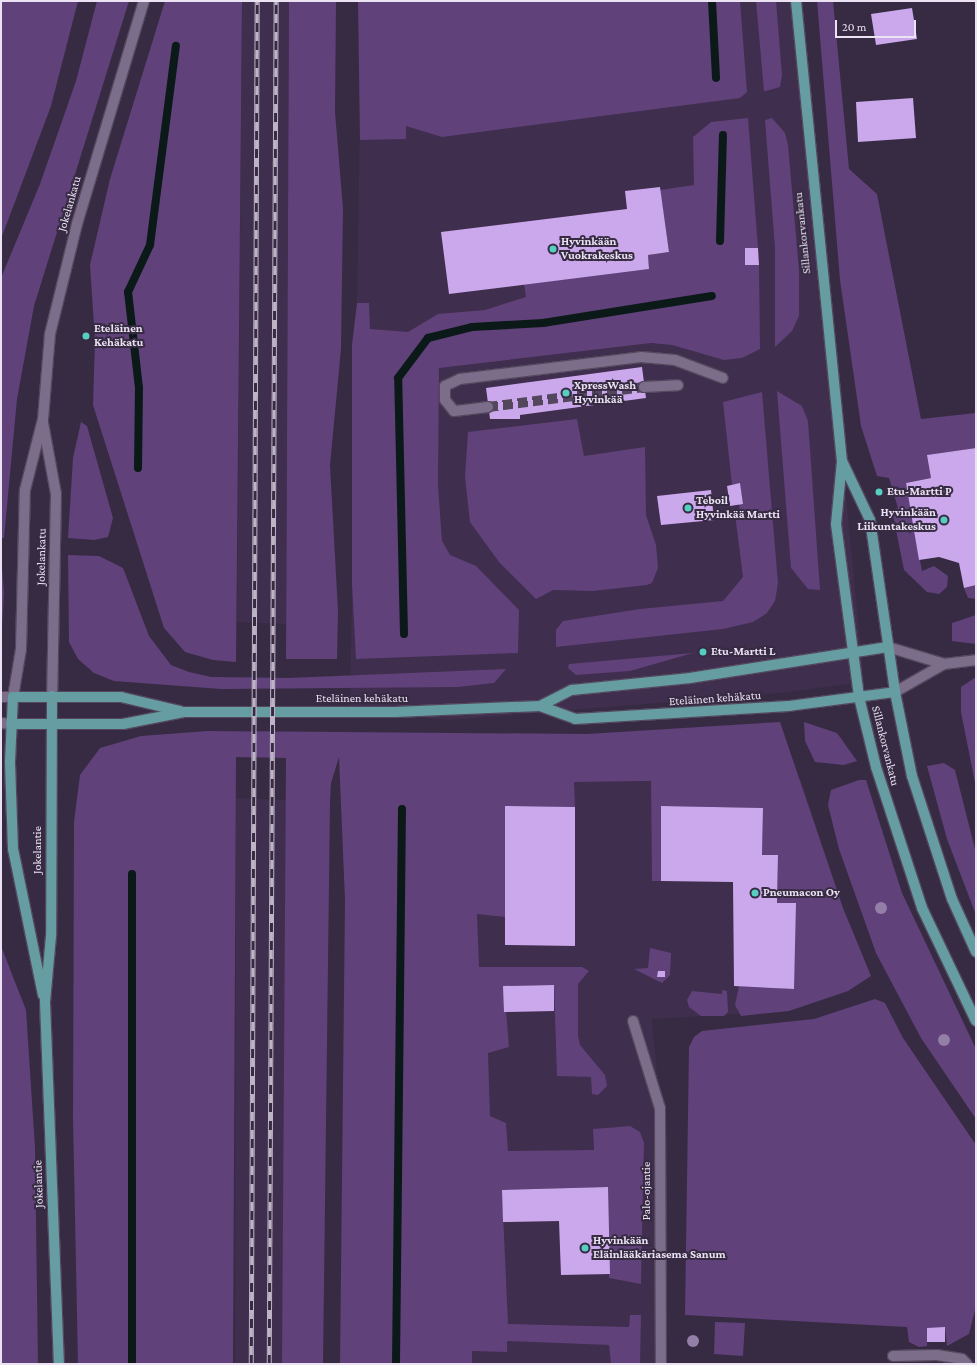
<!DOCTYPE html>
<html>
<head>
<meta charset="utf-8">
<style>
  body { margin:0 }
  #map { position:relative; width:977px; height:1365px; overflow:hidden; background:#372b43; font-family:"Crimson Pro",serif }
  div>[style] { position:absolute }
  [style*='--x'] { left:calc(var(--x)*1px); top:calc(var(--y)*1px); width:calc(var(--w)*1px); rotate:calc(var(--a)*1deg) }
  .built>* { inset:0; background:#3f2e4d }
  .green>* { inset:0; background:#60417a }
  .stream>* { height:8px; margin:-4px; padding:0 4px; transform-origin:4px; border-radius:4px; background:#0b1a18 }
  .building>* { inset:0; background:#cba8ec }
  .minor-tunnel>* { height:10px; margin-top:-5px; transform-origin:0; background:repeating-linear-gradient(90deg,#52475d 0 10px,transparent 0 15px) }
  .roads { filter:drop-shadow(1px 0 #54485e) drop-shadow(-1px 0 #54485e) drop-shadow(0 1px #54485e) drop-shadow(0 -1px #54485e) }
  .minor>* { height:10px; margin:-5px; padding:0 5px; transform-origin:5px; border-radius:5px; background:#7c6e8a }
  .major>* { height:10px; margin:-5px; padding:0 5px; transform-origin:5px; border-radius:5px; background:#659da2 }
  .rail>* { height:4.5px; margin-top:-2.25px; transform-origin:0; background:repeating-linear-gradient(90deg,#372b43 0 9px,#bdb4c6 0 18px); box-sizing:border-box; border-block:1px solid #bdb4c6 }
  .trees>* { width:12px; height:12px; margin:-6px; border-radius:50%; background:#937fa7 }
  .dots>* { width:11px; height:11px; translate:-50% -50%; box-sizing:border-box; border:2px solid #372b43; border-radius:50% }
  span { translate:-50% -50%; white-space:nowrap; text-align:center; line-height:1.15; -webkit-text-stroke:4px #372b43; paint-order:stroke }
  .street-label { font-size:12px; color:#ebe3f3 }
  .poi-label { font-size:12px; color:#ebe3f3; font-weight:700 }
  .left { translate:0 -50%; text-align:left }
  .right { translate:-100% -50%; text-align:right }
  .frame { position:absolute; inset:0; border:2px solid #ebe3f3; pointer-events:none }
  .scale { position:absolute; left:835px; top:20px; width:81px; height:18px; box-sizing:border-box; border:2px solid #ebe3f3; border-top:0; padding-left:5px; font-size:12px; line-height:14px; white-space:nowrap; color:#ebe3f3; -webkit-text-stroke:3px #372b43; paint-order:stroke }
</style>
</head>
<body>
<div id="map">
  <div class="built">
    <div style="clip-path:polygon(242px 1px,289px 1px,286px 624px,237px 622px)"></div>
    <div style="clip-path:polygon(362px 1px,798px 1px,864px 682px,779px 693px,449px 720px,350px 711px)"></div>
    <div style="clip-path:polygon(801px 780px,843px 908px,871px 976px,848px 991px,789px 1011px,652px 1019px,660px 1108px,661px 1364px,441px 1364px,445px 783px)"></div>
    <div style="clip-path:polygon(236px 798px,286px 800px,284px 1364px,235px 1364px)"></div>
  </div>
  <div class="green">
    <div style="clip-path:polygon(1px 1px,78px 1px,51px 106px,1px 239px)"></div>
    <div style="clip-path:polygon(97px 1px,129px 1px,34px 306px,17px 399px,4px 538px,1px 538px,1px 278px,40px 184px,76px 81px)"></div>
    <div style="clip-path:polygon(165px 1px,242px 1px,236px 662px,213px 660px,185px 652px,164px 628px,93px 405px,95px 340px,90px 265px,110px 179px)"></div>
    <div style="clip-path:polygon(289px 1px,336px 1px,335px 112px,343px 209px,341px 349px,330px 465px,338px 611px,337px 659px,286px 659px)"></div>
    <div style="clip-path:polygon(358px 1px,740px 1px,747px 92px,740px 98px,442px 137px,406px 126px,406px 139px,360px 140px)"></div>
    <div style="clip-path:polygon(756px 1px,776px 1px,782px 75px,780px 87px,766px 91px,764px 91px)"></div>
    <div style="clip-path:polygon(817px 1px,833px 1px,849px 169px,877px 194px,921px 419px,976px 413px,976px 448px,928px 455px,931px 478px,906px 483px,922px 571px,934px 566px,948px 576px,947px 587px,939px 594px,927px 592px,904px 570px,892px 510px,898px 508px,889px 478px,877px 476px,861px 426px,840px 280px)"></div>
    <div style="clip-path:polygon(748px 118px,758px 248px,745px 248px,745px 265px,759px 265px,760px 349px,742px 358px,724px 360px,672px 345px,651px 343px,439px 368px,438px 485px,442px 541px,450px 555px,476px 566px,519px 610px,518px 653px,356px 659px,352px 584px,352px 345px,357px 303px,369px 303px,370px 329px,408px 332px,438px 314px,485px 310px,526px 297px,524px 284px,649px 269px,648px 255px,669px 252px,660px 190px,694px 185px,693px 137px,711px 122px)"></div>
    <div style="clip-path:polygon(772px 118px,785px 133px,788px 145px,799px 270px,799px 316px,792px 331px,775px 347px,775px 248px,765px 120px)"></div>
    <div style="clip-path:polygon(777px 391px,802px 406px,808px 421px,820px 590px,808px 589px,791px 568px)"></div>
    <div style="clip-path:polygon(762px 392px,778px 583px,775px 601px,767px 613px,753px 622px,723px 629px,556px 647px,556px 630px,563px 621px,640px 609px,723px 601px,743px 577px,735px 514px,740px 512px,739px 504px,743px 503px,740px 484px,732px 485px,723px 402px)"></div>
    <div style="clip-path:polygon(577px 419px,584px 456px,645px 447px,646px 515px,656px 545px,658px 568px,652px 583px,647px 585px,593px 591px,553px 590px,536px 599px,499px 562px,470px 522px,465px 477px,468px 432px)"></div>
    <div style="clip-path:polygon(81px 422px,87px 426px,113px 518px,108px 537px,94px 540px,68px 538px,73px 458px)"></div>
    <div style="clip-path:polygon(1px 555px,4px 593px,1px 644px)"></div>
    <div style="clip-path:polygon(68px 555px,99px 556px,123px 568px,149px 636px,171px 665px,189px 672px,211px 677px,288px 678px,506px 669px,494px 683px,458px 687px,221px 689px,114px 681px,94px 673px,78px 659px,69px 642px)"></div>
    <div style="clip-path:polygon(976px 585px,976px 599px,968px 598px,964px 588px)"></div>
    <div style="clip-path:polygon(976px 615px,976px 644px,952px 641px,952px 623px)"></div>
    <div style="clip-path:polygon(693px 653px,630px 671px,576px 675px,568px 668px,569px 664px)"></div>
    <div style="clip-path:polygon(976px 677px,976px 788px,961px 712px,961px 687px)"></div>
    <div style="clip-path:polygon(780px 722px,843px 908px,871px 976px,848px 991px,789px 1011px,741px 1016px,735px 1005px,739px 986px,794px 989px,777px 903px,778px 856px,762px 855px,763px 808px,662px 806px,661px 881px,652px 881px,651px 781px,574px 782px,575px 807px,505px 806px,505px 917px,477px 914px,479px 967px,582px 967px,589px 971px,578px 984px,578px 1036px,580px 1045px,605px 1075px,607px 1086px,598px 1095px,592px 1094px,591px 1077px,557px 1076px,554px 985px,504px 986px,509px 1047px,488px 1053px,490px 1116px,506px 1123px,508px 1151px,594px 1150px,593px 1129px,619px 1127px,630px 1126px,640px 1132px,644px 1143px,641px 1284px,609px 1278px,607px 1187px,502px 1190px,508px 1324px,629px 1327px,630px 1315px,641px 1315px,640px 1364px,611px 1363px,609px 1345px,507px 1341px,507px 1352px,472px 1351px,472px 1364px,340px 1364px,345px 900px,339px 757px,331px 783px,330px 802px,323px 1364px,282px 1364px,286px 758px,236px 757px,233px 1364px,78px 1364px,73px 1118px,74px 822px,80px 775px,100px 748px,141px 736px,208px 731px,587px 734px)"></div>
    <div style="clip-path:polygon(804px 722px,837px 733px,857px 761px,844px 765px,815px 762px,805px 741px)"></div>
    <div style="clip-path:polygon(944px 763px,955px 770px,976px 853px,976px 915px,947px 839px,927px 766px)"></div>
    <div style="clip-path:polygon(859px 780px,866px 780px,902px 893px,976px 1049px,976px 1119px,921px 1038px,876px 953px,839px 849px,828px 805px,831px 790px)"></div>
    <div style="clip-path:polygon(1px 946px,26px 1010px,35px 1148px,38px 1364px,1px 1364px)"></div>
    <div style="clip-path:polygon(650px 948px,671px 953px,670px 975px,662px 983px,634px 969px,648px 968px)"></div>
    <div style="clip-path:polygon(722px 990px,727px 991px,728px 1012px,724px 1016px,701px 1016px,689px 1007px,687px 1000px,692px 991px,722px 994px)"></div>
    <div style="clip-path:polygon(875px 999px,885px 1003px,903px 1038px,976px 1145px,976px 1306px,969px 1334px,947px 1346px,945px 1328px,927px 1328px,927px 1346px,919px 1347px,909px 1342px,907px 1327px,685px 1315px,689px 1047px,694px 1037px,702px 1031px,814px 1019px)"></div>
    <div style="clip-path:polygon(715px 1322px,745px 1323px,743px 1356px,714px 1354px)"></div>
  </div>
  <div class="stream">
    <div style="--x:712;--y:1;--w:77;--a:87"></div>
    <div style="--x:720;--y:241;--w:106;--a:-88.4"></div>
    <div style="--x:138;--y:468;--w:80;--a:-89.3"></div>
    <div style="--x:139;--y:388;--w:97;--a:-96.5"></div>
    <div style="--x:128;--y:292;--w:52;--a:-64.9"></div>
    <div style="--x:150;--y:245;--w:201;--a:-82.6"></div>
    <div style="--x:404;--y:634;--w:256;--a:-91.3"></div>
    <div style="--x:398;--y:378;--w:50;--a:-53.1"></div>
    <div style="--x:428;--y:338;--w:45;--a:-14"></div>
    <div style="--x:472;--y:327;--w:71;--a:-3.2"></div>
    <div style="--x:543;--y:323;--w:171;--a:-9.1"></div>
    <div style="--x:132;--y:874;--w:490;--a:90"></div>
    <div style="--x:396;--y:1364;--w:555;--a:-89.38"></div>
  </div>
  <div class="building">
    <div style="clip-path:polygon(912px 8px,917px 39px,876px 45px,871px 14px)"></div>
    <div style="clip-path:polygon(913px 98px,916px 138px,858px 142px,856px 102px)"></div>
    <div style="clip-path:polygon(660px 187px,669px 252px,648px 255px,649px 269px,449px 294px,441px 232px,627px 209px,625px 191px)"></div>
    <div style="clip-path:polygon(745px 248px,758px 248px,759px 265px,745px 265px)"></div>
    <div style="clip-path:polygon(642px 367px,646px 398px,520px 415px,520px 419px,490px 419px,486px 388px)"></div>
    <div style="clip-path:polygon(976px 448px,976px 585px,964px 588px,959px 563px,939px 557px,919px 560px,906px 483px,931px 478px,927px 455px)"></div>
    <div style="clip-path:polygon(740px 483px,743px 504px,730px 506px,727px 486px)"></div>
    <div style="clip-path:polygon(711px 490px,714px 520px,661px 525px,657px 496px)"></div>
    <div style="clip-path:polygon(505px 806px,575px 807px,575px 946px,505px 945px)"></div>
    <div style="clip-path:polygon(661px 806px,763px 808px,762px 855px,778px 855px,777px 903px,796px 903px,794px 989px,734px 986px,733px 882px,661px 881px)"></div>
    <div style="clip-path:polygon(658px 971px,665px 971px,665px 977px,657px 977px)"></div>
    <div style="clip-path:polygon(554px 985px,554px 1011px,504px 1012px,503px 986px)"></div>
    <div style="clip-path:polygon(608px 1187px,610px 1274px,561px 1275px,559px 1221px,503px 1222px,502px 1190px)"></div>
    <div style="clip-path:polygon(945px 1327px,945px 1342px,927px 1342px,927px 1328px)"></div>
  </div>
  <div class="minor-tunnel">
    <div style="--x:488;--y:407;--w:157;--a:-7.3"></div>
  </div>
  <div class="roads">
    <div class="minor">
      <div style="--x:644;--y:387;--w:34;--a:-3"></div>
      <div style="--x:488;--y:407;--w:34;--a:173"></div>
      <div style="--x:454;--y:411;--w:14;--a:-129"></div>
      <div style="--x:445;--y:400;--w:14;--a:-90"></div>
      <div style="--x:445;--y:386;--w:17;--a:-25"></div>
      <div style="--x:460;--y:379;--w:182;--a:-6.9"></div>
      <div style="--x:641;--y:357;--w:34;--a:5"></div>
      <div style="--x:675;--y:360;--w:51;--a:20.6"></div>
      <div style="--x:43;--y:423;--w:72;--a:79.6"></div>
      <div style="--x:56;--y:494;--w:202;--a:91.1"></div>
      <div style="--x:888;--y:647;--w:59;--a:16.9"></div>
      <div style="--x:895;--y:692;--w:56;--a:-29.7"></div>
      <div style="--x:944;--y:664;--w:32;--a:-7"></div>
      <div style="--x:1;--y:697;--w:12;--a:0"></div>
      <div style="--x:13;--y:697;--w:49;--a:-80.5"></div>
      <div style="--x:21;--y:649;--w:159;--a:-88.6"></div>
      <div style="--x:25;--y:490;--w:73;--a:-75.8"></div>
      <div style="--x:43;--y:419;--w:85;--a:-85.3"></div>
      <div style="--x:50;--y:334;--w:113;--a:-76.2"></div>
      <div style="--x:77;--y:224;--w:233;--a:-73.3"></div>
      <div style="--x:1;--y:723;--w:10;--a:6"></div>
      <div style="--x:633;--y:1021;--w:91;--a:72.8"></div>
      <div style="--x:660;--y:1108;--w:256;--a:89.8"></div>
      <div style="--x:893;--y:1356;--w:44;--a:-1.3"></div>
      <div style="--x:937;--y:1355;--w:25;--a:9"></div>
      <div style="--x:962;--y:1359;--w:7;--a:45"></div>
    </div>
    <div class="major">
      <div style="--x:796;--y:1;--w:462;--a:84.3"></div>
      <div style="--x:842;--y:461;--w:63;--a:95.4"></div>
      <div style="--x:836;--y:524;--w:175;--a:82.4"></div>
      <div style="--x:859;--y:697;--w:72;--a:76.3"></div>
      <div style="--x:876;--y:767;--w:148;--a:71.9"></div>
      <div style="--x:922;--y:908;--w:125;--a:64.5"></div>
      <div style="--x:842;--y:461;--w:65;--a:64.6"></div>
      <div style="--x:870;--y:520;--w:174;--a:81.7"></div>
      <div style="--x:895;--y:692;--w:86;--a:78.6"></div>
      <div style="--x:912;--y:776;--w:129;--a:72"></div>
      <div style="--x:952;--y:899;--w:58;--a:65.6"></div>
      <div style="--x:52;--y:696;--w:240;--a:90.2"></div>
      <div style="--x:51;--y:936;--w:66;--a:95.2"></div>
      <div style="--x:45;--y:1002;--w:362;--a:87.8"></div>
      <div style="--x:540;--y:706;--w:36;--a:-27"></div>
      <div style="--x:572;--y:690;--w:119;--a:-5.8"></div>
      <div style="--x:690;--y:678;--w:200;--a:-8.9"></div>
      <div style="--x:11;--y:724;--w:112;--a:0"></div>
      <div style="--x:123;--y:724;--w:62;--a:-11.1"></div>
      <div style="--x:184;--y:712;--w:211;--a:0"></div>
      <div style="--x:395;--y:712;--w:145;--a:-2.4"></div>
      <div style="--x:540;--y:706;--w:37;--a:20"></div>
      <div style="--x:575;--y:719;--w:214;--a:-3.5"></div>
      <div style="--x:789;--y:706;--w:107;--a:-7.5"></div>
      <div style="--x:43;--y:995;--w:149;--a:-101.6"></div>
      <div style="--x:13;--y:849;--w:87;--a:-92"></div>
      <div style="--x:10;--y:762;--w:65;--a:-87.4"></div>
      <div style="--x:13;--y:697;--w:108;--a:0"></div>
      <div style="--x:121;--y:697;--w:61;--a:13.3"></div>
    </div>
  </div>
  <div class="rail">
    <div style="--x:251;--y:1364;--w:1363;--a:-89.75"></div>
    <div style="--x:269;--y:1364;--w:1363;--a:-89.71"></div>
  </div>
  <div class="trees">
    <div style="left:881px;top:908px"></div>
    <div style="left:944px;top:1040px"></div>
    <div style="left:693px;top:1341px"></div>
  </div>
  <div class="dots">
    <div style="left:553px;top:249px;background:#57cec2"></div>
    <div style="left:86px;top:336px;background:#57cec2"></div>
    <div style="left:566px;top:393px;background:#57cec2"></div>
    <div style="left:879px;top:492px;background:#57cec2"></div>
    <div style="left:688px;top:508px;background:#57cec2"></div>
    <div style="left:944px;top:520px;background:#57cec2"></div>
    <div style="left:703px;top:652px;background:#57cec2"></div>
    <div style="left:755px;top:893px;background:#57cec2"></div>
    <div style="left:585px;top:1248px;background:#57cec2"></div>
  </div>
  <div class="street-label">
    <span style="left:70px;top:204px;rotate:-74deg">Jokelankatu</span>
    <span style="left:803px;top:233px;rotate:-96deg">Sillankorvankatu</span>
    <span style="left:42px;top:557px;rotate:-89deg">Jokelankatu</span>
    <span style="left:362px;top:699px">Eteläinen kehäkatu</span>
    <span style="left:715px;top:699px;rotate:-4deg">Eteläinen kehäkatu</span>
    <span style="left:885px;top:746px;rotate:76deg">Sillankorvankatu</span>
    <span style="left:38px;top:850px;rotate:-90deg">Jokelantie</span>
    <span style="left:39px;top:1184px;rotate:-92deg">Jokelantie</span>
    <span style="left:647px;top:1191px;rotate:-90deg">Palo-ojantie</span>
  </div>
  <div class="poi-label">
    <span class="left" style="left:561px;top:249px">Hyvinkään<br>Vuokrakeskus</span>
    <span class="left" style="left:94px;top:336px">Eteläinen<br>Kehäkatu</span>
    <span class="left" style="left:574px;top:393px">XpressWash<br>Hyvinkää</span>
    <span class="left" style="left:887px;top:492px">Etu-Martti P</span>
    <span class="left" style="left:696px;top:508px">Teboil<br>Hyvinkää Martti</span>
    <span class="right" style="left:936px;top:520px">Hyvinkään<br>Liikuntakeskus</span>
    <span class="left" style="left:711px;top:652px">Etu-Martti L</span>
    <span class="left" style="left:763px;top:893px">Pneumacon Oy</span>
    <span class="left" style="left:593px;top:1248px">Hyvinkään<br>Eläinlääkäriasema Sanum</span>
  </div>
  <div class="frame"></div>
  <div class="scale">20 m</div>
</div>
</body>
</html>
